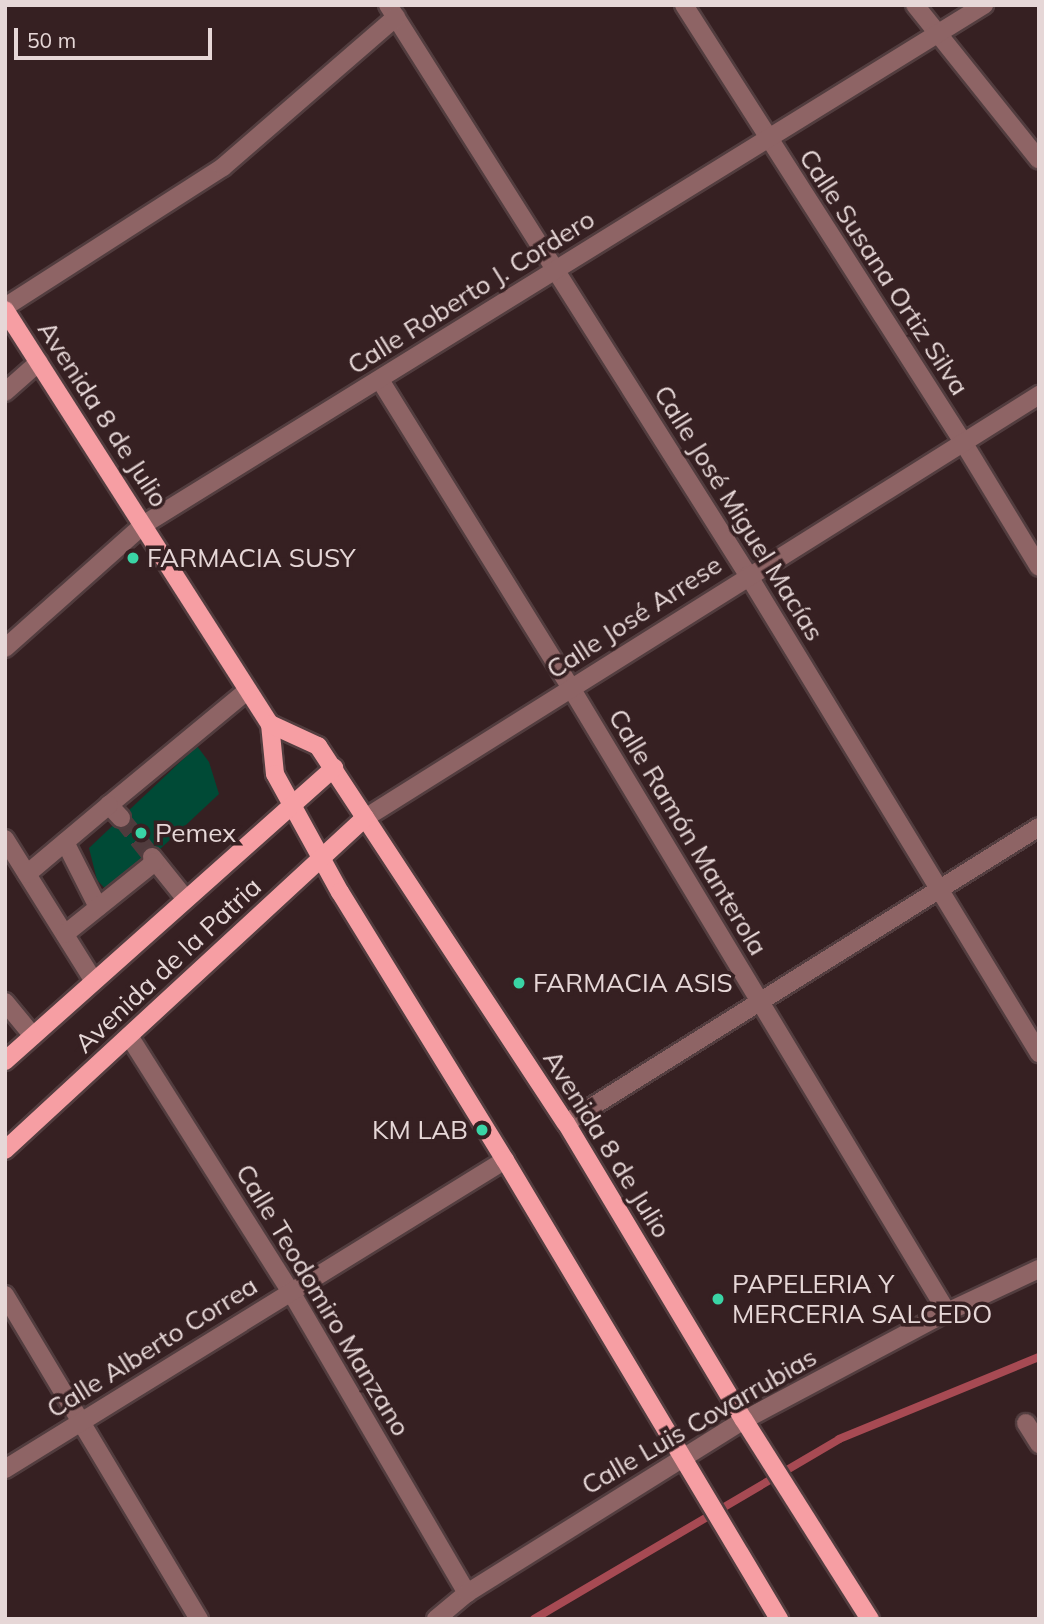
<!DOCTYPE html>
<html>
<head>
<meta charset="utf-8">
<style>
  body { margin:0 }
  #map { position:relative; width:1044px; height:1624px; overflow:hidden; background:#362022; font-family:Mulish,sans-serif }
  div>[style] { position:absolute }
  [style*='--x'] { left:calc(var(--x)*1px); top:calc(var(--y)*1px); width:calc(var(--w)*1px); rotate:calc(var(--a)*1deg) }
  .stream>* { height:8px; margin:-4px; padding:0 4px; transform-origin:4px; border-radius:4px; background:#a74a53 }
  .building>* { inset:0; background:#004a36 }
  .minor-tunnel>* { height:18px; margin-top:-9px; transform-origin:0; background:repeating-linear-gradient(90deg,#503b3d 0 18px,transparent 0 27px) }
  .roads { filter:drop-shadow(2px 0 #523d3f) drop-shadow(-2px 0 #523d3f) drop-shadow(0 2px #523d3f) drop-shadow(0 -2px #523d3f) }
  .minor>* { height:18px; margin:-9px; padding:0 9px; transform-origin:9px; border-radius:9px; background:#8e6465 }
  .major>* { height:18px; margin:-9px; padding:0 9px; transform-origin:9px; border-radius:9px; background:#f69ea3 }
  .dots>* { width:19px; height:19px; translate:-50% -50%; box-sizing:border-box; border:4px solid #362022; border-radius:50% }
  span { translate:-50% -50%; white-space:nowrap; text-align:center; line-height:1.15; -webkit-text-stroke:7px #362022; paint-order:stroke }
  .street-label { font-size:26px; color:#e6d7d7 }
  .poi-label { font-size:26px; color:#e6d7d7 }
  .left { translate:0 -50%; text-align:left }
  .right { translate:-100% -50%; text-align:right }
  .frame { position:absolute; inset:0; border:7px solid #e6d7d7; pointer-events:none }
  .scale { position:absolute; left:14px; top:28px; width:198px; height:32px; box-sizing:border-box; border:4px solid #e6d7d7; border-top:0; padding-left:9px; font-size:21px; line-height:24px; white-space:nowrap; color:#e6d7d7; -webkit-text-stroke:5px #362022; paint-order:stroke }
</style>
</head>
<body>
<div id="map">
  <div class="stream">
    <div style="--x:534;--y:1619;--w:354;--a:-30.5"></div>
    <div style="--x:839;--y:1439;--w:216;--a:-22.3"></div>
  </div>
  <div class="building">
    <div style="clip-path:polygon(197px 746px,209px 762px,219px 794px,111px 895px,97px 880px,89px 848px)"></div>
  </div>
  <div class="minor-tunnel">
    <div style="--x:121;--y:818;--w:50;--a:51.5"></div>
  </div>
  <div class="roads">
    <div class="minor">
      <div style="--x:388;--y:5;--w:674;--a:57.72"></div>
      <div style="--x:748;--y:575;--w:560;--a:58.67"></div>
      <div style="--x:684;--y:5;--w:518;--a:57.44"></div>
      <div style="--x:963;--y:442;--w:146;--a:58.7"></div>
      <div style="--x:915;--y:5;--w:198;--a:51.3"></div>
      <div style="--x:5;--y:307;--w:259;--a:-32.7"></div>
      <div style="--x:223;--y:167;--w:229;--a:-40.9"></div>
      <div style="--x:380;--y:380;--w:362;--a:58.2"></div>
      <div style="--x:571;--y:688;--w:729;--a:58.93"></div>
      <div style="--x:5;--y:392;--w:45;--a:-41.4"></div>
      <div style="--x:5;--y:648;--w:185;--a:-41.7"></div>
      <div style="--x:143;--y:525;--w:989;--a:-31.73"></div>
      <div style="--x:121;--y:818;--w:18;--a:-133"></div>
      <div style="--x:109;--y:805;--w:180;--a:-39.6"></div>
      <div style="--x:365;--y:818;--w:796;--a:-32.11"></div>
      <div style="--x:5;--y:839;--w:166;--a:58"></div>
      <div style="--x:65;--y:842;--w:73;--a:63.1"></div>
      <div style="--x:152;--y:857;--w:53;--a:51.2"></div>
      <div style="--x:27;--y:874;--w:107;--a:-40.1"></div>
      <div style="--x:65;--y:934;--w:115;--a:-38.7"></div>
      <div style="--x:5;--y:1002;--w:44;--a:50.5"></div>
      <div style="--x:129;--y:1036;--w:303;--a:57.7"></div>
      <div style="--x:291;--y:1292;--w:349;--a:59.7"></div>
      <div style="--x:566;--y:1123;--w:558;--a:-32.04"></div>
      <div style="--x:5;--y:1295;--w:378;--a:59.1"></div>
      <div style="--x:1026;--y:1423;--w:25;--a:58"></div>
      <div style="--x:5;--y:1469;--w:588;--a:-31.72"></div>
      <div style="--x:436;--y:1619;--w:40;--a:-40"></div>
      <div style="--x:467;--y:1593;--w:327;--a:-32"></div>
      <div style="--x:744;--y:1420;--w:230;--a:-28"></div>
      <div style="--x:947;--y:1312;--w:102;--a:-25.1"></div>
    </div>
    <div class="major">
      <div style="--x:5;--y:310;--w:492;--a:57.4"></div>
      <div style="--x:270;--y:724;--w:50;--a:84.3"></div>
      <div style="--x:275;--y:774;--w:135;--a:61.2"></div>
      <div style="--x:340;--y:892;--w:315;--a:58.4"></div>
      <div style="--x:505;--y:1160;--w:535;--a:59.16"></div>
      <div style="--x:270;--y:724;--w:53;--a:24.6"></div>
      <div style="--x:318;--y:746;--w:451;--a:56.7"></div>
      <div style="--x:566;--y:1123;--w:346;--a:59.1"></div>
      <div style="--x:744;--y:1420;--w:236;--a:57.7"></div>
      <div style="--x:5;--y:1061;--w:441;--a:-41.7"></div>
      <div style="--x:5;--y:1150;--w:490;--a:-42.7"></div>
    </div>
  </div>
  <div class="dots">
    <div style="left:133px;top:558px;background:#3ad4a5"></div>
    <div style="left:141px;top:833px;background:#3ad4a5"></div>
    <div style="left:519px;top:983px;background:#3ad4a5"></div>
    <div style="left:482px;top:1130px;background:#3ad4a5"></div>
    <div style="left:718px;top:1299px;background:#3ad4a5"></div>
  </div>
  <div class="street-label">
    <span style="left:884px;top:272px;rotate:57deg">Calle Susana Ortiz Silva</span>
    <span style="left:471px;top:292px;rotate:-32deg">Calle Roberto J. Cordero</span>
    <span style="left:103px;top:414px;rotate:57deg">Avenida 8 de Julio</span>
    <span style="left:739px;top:513px;rotate:58deg">Calle José Miguel Macías</span>
    <span style="left:634px;top:617px;rotate:-33deg">Calle José Arrese</span>
    <span style="left:688px;top:832px;rotate:59deg">Calle Ramón Manterola</span>
    <span style="left:168px;top:965px;rotate:-43deg">Avenida de la Patria</span>
    <span style="left:607px;top:1144px;rotate:58deg">Avenida 8 de Julio</span>
    <span style="left:323px;top:1300px;rotate:59deg">Calle Teodomiro Manzano</span>
    <span style="left:152px;top:1347px;rotate:-32deg">Calle Alberto Correa</span>
    <span style="left:699px;top:1421px;rotate:-30deg">Calle Luis Covarrubias</span>
  </div>
  <div class="poi-label">
    <span class="left" style="left:147px;top:558px">FARMACIA SUSY</span>
    <span class="left" style="left:155px;top:833px">Pemex</span>
    <span class="left" style="left:533px;top:983px">FARMACIA ASIS</span>
    <span class="right" style="left:468px;top:1130px">KM LAB</span>
    <span class="left" style="left:732px;top:1299px">PAPELERIA Y<br>MERCERIA SALCEDO</span>
  </div>
  <div class="frame"></div>
  <div class="scale">50 m</div>
</div>
</body>
</html>
